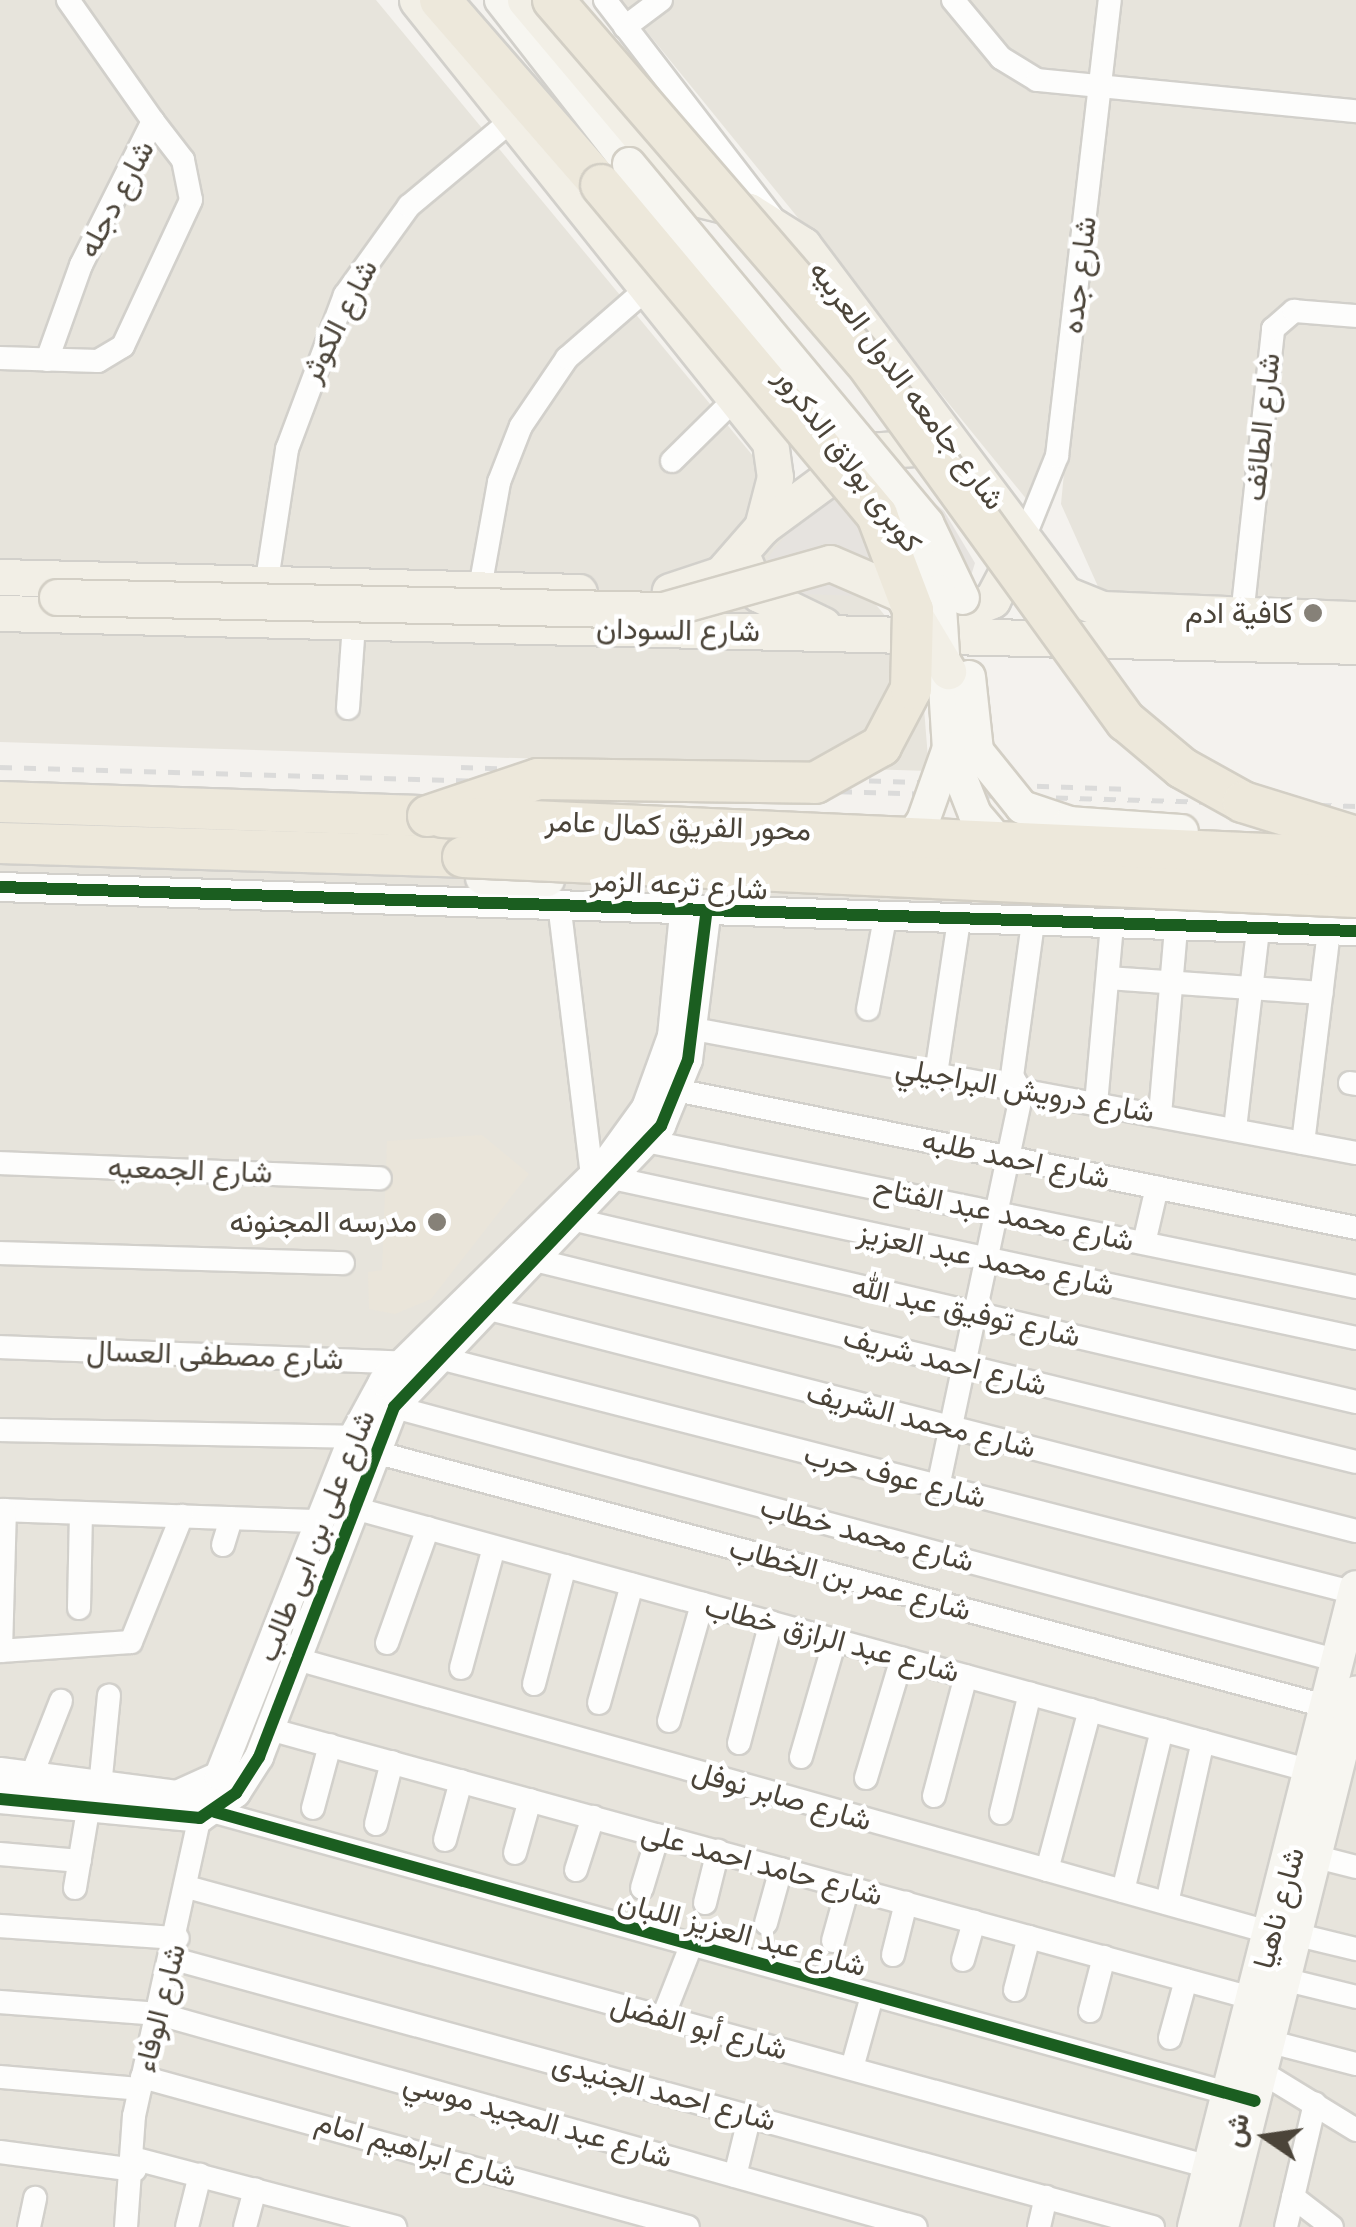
<!DOCTYPE html>
<html>
<head>
<meta charset="utf-8">
<style>
  body { margin:0 }
  #map { position:relative; width:1356px; height:2227px; overflow:hidden; background:#f4f2ee; font-family:Raleway,Vazirmatn,sans-serif }
  div>[style] { position:absolute }
  [style*='--x'] { left:calc(var(--x)*1px); top:calc(var(--y)*1px); width:calc(var(--w)*1px); rotate:calc(var(--a)*1deg) }
  .residential>* { inset:0; background:#e7e4dc }
  .education>* { inset:0; background:#eae5da }
  .parking>* { inset:0; background:#e6e3df }
  .roads { filter:drop-shadow(2px 0 #d2d0cb) drop-shadow(-2px 0 #d2d0cb) drop-shadow(0 2px #d2d0cb) drop-shadow(0 -2px #d2d0cb) }
  .minor>* { height:22px; margin:-11px; padding:0 11px; transform-origin:11px; border-radius:11px; background:#fdfdfc }
  .tertiary>* { height:28px; margin:-14px; padding:0 14px; transform-origin:14px; border-radius:14px; background:#fdfdfc }
  .secondary>* { height:32px; margin:-16px; padding:0 16px; transform-origin:16px; border-radius:16px; background:#f7f6f1 }
  .primary>* { height:35px; margin:-17.5px; padding:0 17.5px; transform-origin:17.5px; border-radius:17.5px; background:#f2efe6 }
  .motorway>* { height:40px; margin:-20px; padding:0 20px; transform-origin:20px; border-radius:20px; background:#ede8db }
  .rail>* { height:5px; margin-top:-2.5px; transform-origin:0; background:repeating-linear-gradient(90deg,#dbdbda 0 12px,transparent 0 24px) }
  .bridges { filter:drop-shadow(2px 0 #d3cfc5) drop-shadow(-2px 0 #d3cfc5) drop-shadow(0 2px #d3cfc5) drop-shadow(0 -2px #d3cfc5) }
  .secondary-bridge>* { height:32px; margin:-16px; padding:0 16px; transform-origin:16px; border-radius:16px; background:#f7f6f1 }
  .primary-bridge>* { height:35px; margin:-17.5px; padding:0 17.5px; transform-origin:17.5px; border-radius:17.5px; background:#f2efe6 }
  .motorway-bridge>* { height:40px; margin:-20px; padding:0 20px; transform-origin:20px; border-radius:20px; background:#ede8db }
  .cycleway>* { height:12px; margin:-6px; padding:0 6px; transform-origin:6px; border-radius:6px; background:#1b5e20 }
  .dots>* { width:28px; height:28px; translate:-50% -50%; box-sizing:border-box; border:5px solid #fff; border-radius:50% }
  span { translate:-50% -50%; white-space:nowrap; text-align:center; line-height:1.15; -webkit-text-stroke:9px #fff; paint-order:stroke }
  .street-label { font-size:30px; color:#4b4439 }
  .poi-label { font-size:30px; color:#4b4439 }
  .right { translate:-100% -50%; text-align:right }
  .north { position:absolute; left:1216px; top:2087px; width:100px; height:100px; -webkit-text-stroke:8px #fff; paint-order:stroke; rotate:283deg; font-size:28px; font-weight:700; line-height:40px; text-align:center; color:#4b4439 }
  .north::after { content:''; display:block; margin:auto; width:35px; height:45px; background:#4b4439; clip-path:polygon(50% 0,100% 100%,50% 72%,0 100%) }
</style>
</head>
<body>
<div id="map">
  <div class="residential">
    <div style="clip-path:polygon(0 0,376px 0,920px 658px,929px 771px,0 742px)"></div>
    <div style="clip-path:polygon(621px 0,1097px 0,1046px 454px,1032px 506px)"></div>
    <div style="clip-path:polygon(1110px 0,1356px 0,1356px 607px,1100px 591px,1061px 504px)"></div>
    <div style="clip-path:polygon(0 855px,1356px 892px,1356px 2227px,0 2227px)"></div>
  </div>
  <div class="education">
    <div style="clip-path:polygon(482px 1135px,529px 1174px,431px 1299px,395px 1314px,369px 1309px,368px 1272px,382px 1270px,387px 1141px)"></div>
  </div>
  <div class="parking">
    <div style="clip-path:polygon(884px 461px,944px 511px,975px 563px,969px 582px,918px 598px,771px 593px,766px 561px,776px 547px,808px 512px)"></div>
  </div>
  <div class="roads">
    <div class="minor">
      <div style="--x:605;--y:0;--w:274;--a:52.4"></div>
      <div style="--x:953;--y:0;--w:75;--a:50.4"></div>
      <div style="--x:1001;--y:58;--w:42;--a:31.4"></div>
      <div style="--x:1037;--y:80;--w:321;--a:5.6"></div>
      <div style="--x:625;--y:27;--w:45;--a:-36.9"></div>
      <div style="--x:0;--y:358;--w:98;--a:1.8"></div>
      <div style="--x:98;--y:361;--w:29;--a:-31"></div>
      <div style="--x:123;--y:346;--w:161;--a:-65"></div>
      <div style="--x:191;--y:200;--w:41;--a:-101.3"></div>
      <div style="--x:183;--y:160;--w:49;--a:-127.6"></div>
      <div style="--x:47;--y:360;--w:101;--a:-70.3"></div>
      <div style="--x:81;--y:265;--w:161;--a:-63.4"></div>
      <div style="--x:153;--y:121;--w:148;--a:-125.1"></div>
      <div style="--x:672;--y:461;--w:94;--a:-44.6"></div>
      <div style="--x:1022;--y:543;--w:94;--a:-68.1"></div>
      <div style="--x:1057;--y:456;--w:459;--a:-83.4"></div>
      <div style="--x:267;--y:580;--w:133;--a:-81.3"></div>
      <div style="--x:287;--y:449;--w:165;--a:-69.4"></div>
      <div style="--x:345;--y:295;--w:110;--a:-54.3"></div>
      <div style="--x:409;--y:206;--w:136;--a:-39.9"></div>
      <div style="--x:480;--y:588;--w:108;--a:-79.8"></div>
      <div style="--x:499;--y:482;--w:60;--a:-68.6"></div>
      <div style="--x:521;--y:426;--w:82;--a:-55.9"></div>
      <div style="--x:567;--y:358;--w:113;--a:-41"></div>
      <div style="--x:1242;--y:616;--w:289;--a:-83.8"></div>
      <div style="--x:1273;--y:329;--w:28;--a:-41"></div>
      <div style="--x:1294;--y:311;--w:62;--a:4.6"></div>
      <div style="--x:348;--y:708;--w:84;--a:-85.9"></div>
      <div style="--x:559;--y:903;--w:276;--a:83.1"></div>
      <div style="--x:1108;--y:978;--w:214;--a:4"></div>
      <div style="--x:868;--y:1009;--w:93;--a:-79.4"></div>
      <div style="--x:694;--y:1029;--w:674;--a:10.61"></div>
      <div style="--x:936;--y:1074;--w:156;--a:-81.5"></div>
      <div style="--x:1350;--y:1083;--w:6;--a:9"></div>
      <div style="--x:676;--y:1090;--w:694;--a:11.47"></div>
      <div style="--x:1096;--y:1104;--w:179;--a:-84.9"></div>
      <div style="--x:1160;--y:1115;--w:188;--a:-85.1"></div>
      <div style="--x:1235;--y:1129;--w:200;--a:-83.4"></div>
      <div style="--x:651;--y:1142;--w:720;--a:11.62"></div>
      <div style="--x:1303;--y:1143;--w:214;--a:-83"></div>
      <div style="--x:0;--y:1163;--w:380;--a:2.3"></div>
      <div style="--x:617;--y:1179;--w:756;--a:12.14"></div>
      <div style="--x:576;--y:1220;--w:801;--a:13.13"></div>
      <div style="--x:1144;--y:1243;--w:57;--a:-76.9"></div>
      <div style="--x:0;--y:1253;--w:343;--a:1.7"></div>
      <div style="--x:535;--y:1260;--w:845;--a:13.82"></div>
      <div style="--x:486;--y:1308;--w:898;--a:14.38"></div>
      <div style="--x:0;--y:1347;--w:416;--a:2.2"></div>
      <div style="--x:436;--y:1357;--w:949;--a:14.4"></div>
      <div style="--x:394;--y:1407;--w:979;--a:15.04"></div>
      <div style="--x:0;--y:1430;--w:353;--a:1.1"></div>
      <div style="--x:371;--y:1451;--w:992;--a:14.96"></div>
      <div style="--x:938;--y:1487;--w:403;--a:-78"></div>
      <div style="--x:1022;--y:1093;--w:20;--a:-120"></div>
      <div style="--x:1012;--y:1076;--w:154;--a:-82.2"></div>
      <div style="--x:350;--y:1507;--w:1001;--a:15.36"></div>
      <div style="--x:0;--y:1510;--w:321;--a:2"></div>
      <div style="--x:223;--y:1545;--w:28;--a:-73"></div>
      <div style="--x:79;--y:1608;--w:95;--a:-88.8"></div>
      <div style="--x:387;--y:1643;--w:122;--a:-70.4"></div>
      <div style="--x:0;--y:1651;--w:131;--a:-3.9"></div>
      <div style="--x:131;--y:1642;--w:136;--a:-68"></div>
      <div style="--x:1;--y:1651;--w:141;--a:-88.4"></div>
      <div style="--x:293;--y:1658;--w:1017;--a:15.69"></div>
      <div style="--x:461;--y:1668;--w:125;--a:-74.7"></div>
      <div style="--x:534;--y:1684;--w:122;--a:-75.3"></div>
      <div style="--x:599;--y:1703;--w:123;--a:-74.4"></div>
      <div style="--x:669;--y:1721;--w:122;--a:-74.2"></div>
      <div style="--x:269;--y:1729;--w:1022;--a:15.31"></div>
      <div style="--x:739;--y:1743;--w:125;--a:-75.2"></div>
      <div style="--x:801;--y:1757;--w:122;--a:-73.8"></div>
      <div style="--x:31;--y:1777;--w:82;--a:-68.5"></div>
      <div style="--x:866;--y:1778;--w:125;--a:-73.3"></div>
      <div style="--x:100;--y:1787;--w:92;--a:-84.4"></div>
      <div style="--x:934;--y:1796;--w:124;--a:-75.1"></div>
      <div style="--x:313;--y:1808;--w:65;--a:-74.9"></div>
      <div style="--x:215;--y:1812;--w:1062;--a:15.52"></div>
      <div style="--x:1001;--y:1813;--w:123;--a:-76.4"></div>
      <div style="--x:376;--y:1824;--w:64;--a:-75.5"></div>
      <div style="--x:445;--y:1840;--w:61;--a:-74.8"></div>
      <div style="--x:515;--y:1853;--w:55;--a:-74.2"></div>
      <div style="--x:0;--y:1854;--w:80;--a:5"></div>
      <div style="--x:1317;--y:1857;--w:40;--a:14.4"></div>
      <div style="--x:576;--y:1870;--w:56;--a:-72.2"></div>
      <div style="--x:1047;--y:1870;--w:166;--a:-75"></div>
      <div style="--x:187;--y:1887;--w:1061;--a:15.31"></div>
      <div style="--x:75;--y:1888;--w:79;--a:-80.5"></div>
      <div style="--x:642;--y:1888;--w:55;--a:-73.2"></div>
      <div style="--x:1123;--y:1891;--w:166;--a:-76.4"></div>
      <div style="--x:705;--y:1903;--w:54;--a:-76"></div>
      <div style="--x:1167;--y:1903;--w:166;--a:-77.5"></div>
      <div style="--x:766;--y:1923;--w:56;--a:-74.5"></div>
      <div style="--x:0;--y:1926;--w:178;--a:3.9"></div>
      <div style="--x:1298;--y:1935;--w:60;--a:13.6"></div>
      <div style="--x:833;--y:1941;--w:56;--a:-74.5"></div>
      <div style="--x:893;--y:1955;--w:54;--a:-76"></div>
      <div style="--x:174;--y:1959;--w:1015;--a:15.31"></div>
      <div style="--x:963;--y:1960;--w:40;--a:-74"></div>
      <div style="--x:1287;--y:1980;--w:71;--a:13.8"></div>
      <div style="--x:1015;--y:1990;--w:55;--a:-75.2"></div>
      <div style="--x:0;--y:2002;--w:159;--a:4.3"></div>
      <div style="--x:159;--y:2014;--w:786;--a:15.72"></div>
      <div style="--x:1090;--y:2011;--w:56;--a:-75.5"></div>
      <div style="--x:663;--y:2017;--w:76;--a:-68.5"></div>
      <div style="--x:1170;--y:2038;--w:60;--a:-74.6"></div>
      <div style="--x:1271;--y:2042;--w:88;--a:14.5"></div>
      <div style="--x:852;--y:2068;--w:75;--a:-74.5"></div>
      <div style="--x:1263;--y:2073;--w:109;--a:31.5"></div>
      <div style="--x:0;--y:2077;--w:140;--a:4.9"></div>
      <div style="--x:142;--y:2077;--w:566;--a:15.36"></div>
      <div style="--x:0;--y:2152;--w:136;--a:7.6"></div>
      <div style="--x:136;--y:2159;--w:268;--a:14.7"></div>
      <div style="--x:735;--y:2176;--w:63;--a:-76.2"></div>
      <div style="--x:1293;--y:2197;--w:49;--a:37.6"></div>
      <div style="--x:29;--y:2227;--w:30;--a:-78"></div>
      <div style="--x:126;--y:2227;--w:111;--a:-85.9"></div>
      <div style="--x:134;--y:2116;--w:321;--a:-77.6"></div>
      <div style="--x:187;--y:2227;--w:54;--a:-76"></div>
      <div style="--x:245;--y:2227;--w:39;--a:-75"></div>
      <div style="--x:1039;--y:2227;--w:31;--a:-77"></div>
      <div style="--x:1286;--y:2227;--w:127;--a:-76.8"></div>
    </div>
    <div class="tertiary">
      <div style="--x:0;--y:887;--w:1357;--a:1.86"></div>
      <div style="--x:0;--y:1772;--w:178;--a:7.4"></div>
      <div style="--x:177;--y:1795;--w:46;--a:-24.3"></div>
      <div style="--x:219;--y:1776;--w:365;--a:-68.4"></div>
      <div style="--x:353;--y:1437;--w:63;--a:-61.4"></div>
      <div style="--x:383;--y:1382;--w:314;--a:-44.5"></div>
      <div style="--x:607;--y:1162;--w:67;--a:-54.2"></div>
      <div style="--x:646;--y:1108;--w:77;--a:-70.1"></div>
      <div style="--x:672;--y:1036;--w:124;--a:-84.4"></div>
      <div style="--x:0;--y:1799;--w:201;--a:5.4"></div>
      <div style="--x:200;--y:1818;--w:44;--a:-34.8"></div>
      <div style="--x:236;--y:1793;--w:43;--a:-57.4"></div>
      <div style="--x:259;--y:1757;--w:375;--a:-68.9"></div>
      <div style="--x:394;--y:1407;--w:388;--a:-46.5"></div>
      <div style="--x:661;--y:1126;--w:71;--a:-67.8"></div>
      <div style="--x:688;--y:1060;--w:146;--a:-82.9"></div>
    </div>
    <div class="secondary">
      <div style="--x:501;--y:0;--w:208;--a:52"></div>
      <div style="--x:482;--y:878;--w:66;--a:1.7"></div>
      <div style="--x:1194;--y:2227;--w:660;--a:-75.8"></div>
      <div style="--x:1222;--y:2227;--w:551;--a:-75.91"></div>
    </div>
    <div class="primary">
      <div style="--x:417;--y:0;--w:566;--a:51.39"></div>
      <div style="--x:770;--y:442;--w:35;--a:82"></div>
      <div style="--x:775;--y:477;--w:52;--a:104.6"></div>
      <div style="--x:762;--y:527;--w:62;--a:131.1"></div>
      <div style="--x:721;--y:574;--w:54;--a:161.6"></div>
      <div style="--x:525;--y:0;--w:258;--a:49.9"></div>
      <div style="--x:691;--y:197;--w:60;--a:13.6"></div>
      <div style="--x:749;--y:211;--w:64;--a:32.2"></div>
      <div style="--x:803;--y:245;--w:436;--a:53.1"></div>
      <div style="--x:1065;--y:594;--w:40;--a:22"></div>
      <div style="--x:1102;--y:609;--w:254;--a:2.3"></div>
      <div style="--x:762;--y:527;--w:128;--a:-36.4"></div>
      <div style="--x:865;--y:451;--w:84;--a:-3.4"></div>
      <div style="--x:744;--y:561;--w:36;--a:66"></div>
      <div style="--x:759;--y:594;--w:71;--a:25.8"></div>
      <div style="--x:0;--y:577;--w:579;--a:1.48"></div>
      <div style="--x:0;--y:613;--w:1356;--a:1.39"></div>
      <div style="--x:929;--y:627;--w:69;--a:-23.2"></div>
      <div style="--x:992;--y:600;--w:64;--a:-62.2"></div>
    </div>
    <div class="motorway">
      <div style="--x:440;--y:0;--w:245;--a:49"></div>
      <div style="--x:0;--y:802;--w:428;--a:1.9"></div>
      <div style="--x:0;--y:843;--w:463;--a:1.7"></div>
    </div>
  </div>
  <div class="rail">
    <div style="--x:0;--y:767;--w:1357;--a:1.65"></div>
    <div style="--x:461;--y:767;--w:670;--a:1.88"></div>
  </div>
  <div class="bridges">
    <div class="secondary-bridge">
      <div style="--x:629;--y:164;--w:467;--a:50.3"></div>
      <div style="--x:927;--y:523;--w:83;--a:64.4"></div>
      <div style="--x:875;--y:491;--w:119;--a:57.4"></div>
      <div style="--x:939;--y:591;--w:157;--a:86.4"></div>
      <div style="--x:949;--y:748;--w:71;--a:68.5"></div>
      <div style="--x:975;--y:814;--w:52;--a:49.6"></div>
      <div style="--x:969;--y:677;--w:74;--a:83.8"></div>
      <div style="--x:977;--y:751;--w:72;--a:51.2"></div>
      <div style="--x:1022;--y:807;--w:51;--a:18.4"></div>
      <div style="--x:1070;--y:823;--w:112;--a:4.1"></div>
      <div style="--x:898;--y:856;--w:43;--a:-54.5"></div>
      <div style="--x:923;--y:821;--w:77;--a:-70.4"></div>
    </div>
    <div class="primary-bridge">
      <div style="--x:57;--y:597;--w:606;--a:1.23"></div>
      <div style="--x:663;--y:610;--w:173;--a:-15.7"></div>
      <div style="--x:830;--y:563;--w:78;--a:23.3"></div>
      <div style="--x:902;--y:594;--w:90;--a:59.1"></div>
    </div>
    <div class="motorway-bridge">
      <div style="--x:553;--y:0;--w:477;--a:49.2"></div>
      <div style="--x:865;--y:361;--w:445;--a:54.1"></div>
      <div style="--x:1126;--y:721;--w:73;--a:40"></div>
      <div style="--x:1182;--y:768;--w:70;--a:29.1"></div>
      <div style="--x:1243;--y:802;--w:118;--a:17.2"></div>
      <div style="--x:428;--y:816;--w:116;--a:-18.6"></div>
      <div style="--x:538;--y:779;--w:277;--a:0.8"></div>
      <div style="--x:815;--y:783;--w:76;--a:-29.3"></div>
      <div style="--x:881;--y:746;--w:64;--a:-62.2"></div>
      <div style="--x:911;--y:689;--w:79;--a:-88.5"></div>
      <div style="--x:913;--y:610;--w:102;--a:-110.8"></div>
      <div style="--x:877;--y:515;--w:430;--a:-129.9"></div>
      <div style="--x:442;--y:817;--w:915;--a:2.57"></div>
      <div style="--x:463;--y:857;--w:894;--a:2.56"></div>
    </div>
  </div>
  <div class="cycleway">
    <div style="--x:0;--y:887;--w:1357;--a:1.86"></div>
    <div style="--x:0;--y:1799;--w:201;--a:5.4"></div>
    <div style="--x:200;--y:1818;--w:44;--a:-34.8"></div>
    <div style="--x:236;--y:1793;--w:43;--a:-57.4"></div>
    <div style="--x:259;--y:1757;--w:375;--a:-68.9"></div>
    <div style="--x:394;--y:1407;--w:388;--a:-46.5"></div>
    <div style="--x:661;--y:1126;--w:71;--a:-67.8"></div>
    <div style="--x:688;--y:1060;--w:146;--a:-82.9"></div>
    <div style="--x:215;--y:1812;--w:1079;--a:15.53"></div>
  </div>
  <div class="dots">
    <div style="left:1313px;top:613px;background:#868178"></div>
    <div style="left:437px;top:1222px;background:#868178"></div>
  </div>
  <div class="street-label">
    <span style="left:116px;top:199px;rotate:-62deg">شارع دجله</span>
    <span style="left:1079px;top:275px;rotate:-83deg">شارع جده</span>
    <span style="left:339px;top:321px;rotate:-63deg">شارع الكوثر</span>
    <span style="left:907px;top:385px;rotate:53deg">شارع جامعه الدول العربيه</span>
    <span style="left:1262px;top:427px;rotate:-84deg">شارع الطائف</span>
    <span style="left:848px;top:460px;rotate:53deg">كوبرى بولاق الدكرور</span>
    <span style="left:678px;top:630px;rotate:1deg">شارع السودان</span>
    <span style="left:678px;top:826px;rotate:2deg">محور الفريق كمال عامر</span>
    <span style="left:679px;top:885px;rotate:3deg">شارع ترعه الزمر</span>
    <span style="left:1025px;top:1090px;rotate:10deg">شارع درويش البراجيلي</span>
    <span style="left:1016px;top:1159px;rotate:12deg">شارع احمد طلبه</span>
    <span style="left:190px;top:1170px;rotate:2deg">شارع الجمعيه</span>
    <span style="left:1004px;top:1214px;rotate:12deg">شارع محمد عبد الفتاح</span>
    <span style="left:986px;top:1259px;rotate:12deg">شارع محمد عبد العزيز</span>
    <span style="left:966px;top:1311px;rotate:13deg">شارع توفيق عبد الله</span>
    <span style="left:215px;top:1355px;rotate:2deg">شارع مصطفى العسال</span>
    <span style="left:945px;top:1361px;rotate:14deg">شارع احمد شريف</span>
    <span style="left:921px;top:1420px;rotate:14deg">شارع محمد الشريف</span>
    <span style="left:895px;top:1476px;rotate:14deg">شارع عوف حرب</span>
    <span style="left:867px;top:1534px;rotate:15deg">شارع محمد خطاب</span>
    <span style="left:316px;top:1536px;rotate:-68deg">شارع على بن ابى طالب</span>
    <span style="left:850px;top:1579px;rotate:15deg">شارع عمر بن الخطاب</span>
    <span style="left:832px;top:1639px;rotate:15deg">شارع عبد الرازق خطاب</span>
    <span style="left:782px;top:1796px;rotate:16deg">شارع صابر نوفل</span>
    <span style="left:762px;top:1864px;rotate:15deg">شارع حامد احمد على</span>
    <span style="left:1279px;top:1908px;rotate:-75deg">شارع ناهيا</span>
    <span style="left:742px;top:1934px;rotate:15deg">شارع عبد العزيز اللبان</span>
    <span style="left:160px;top:2008px;rotate:-76deg">شارع الوفاء</span>
    <span style="left:699px;top:2027px;rotate:15deg">شارع أبو الفضل</span>
    <span style="left:664px;top:2092px;rotate:15deg">شارع احمد الجنيدى</span>
    <span style="left:538px;top:2120px;rotate:16deg">شارع عبد المجيد موسي</span>
    <span style="left:416px;top:2149px;rotate:16deg">شارع ابراهيم امام</span>
  </div>
  <div class="poi-label">
    <span class="right" style="left:1293px;top:613px">كافية ادم</span>
    <span class="right" style="left:417px;top:1222px">مدرسه المجنونه</span>
  </div>
  <div class="north">ش</div>
</div>
</body>
</html>
